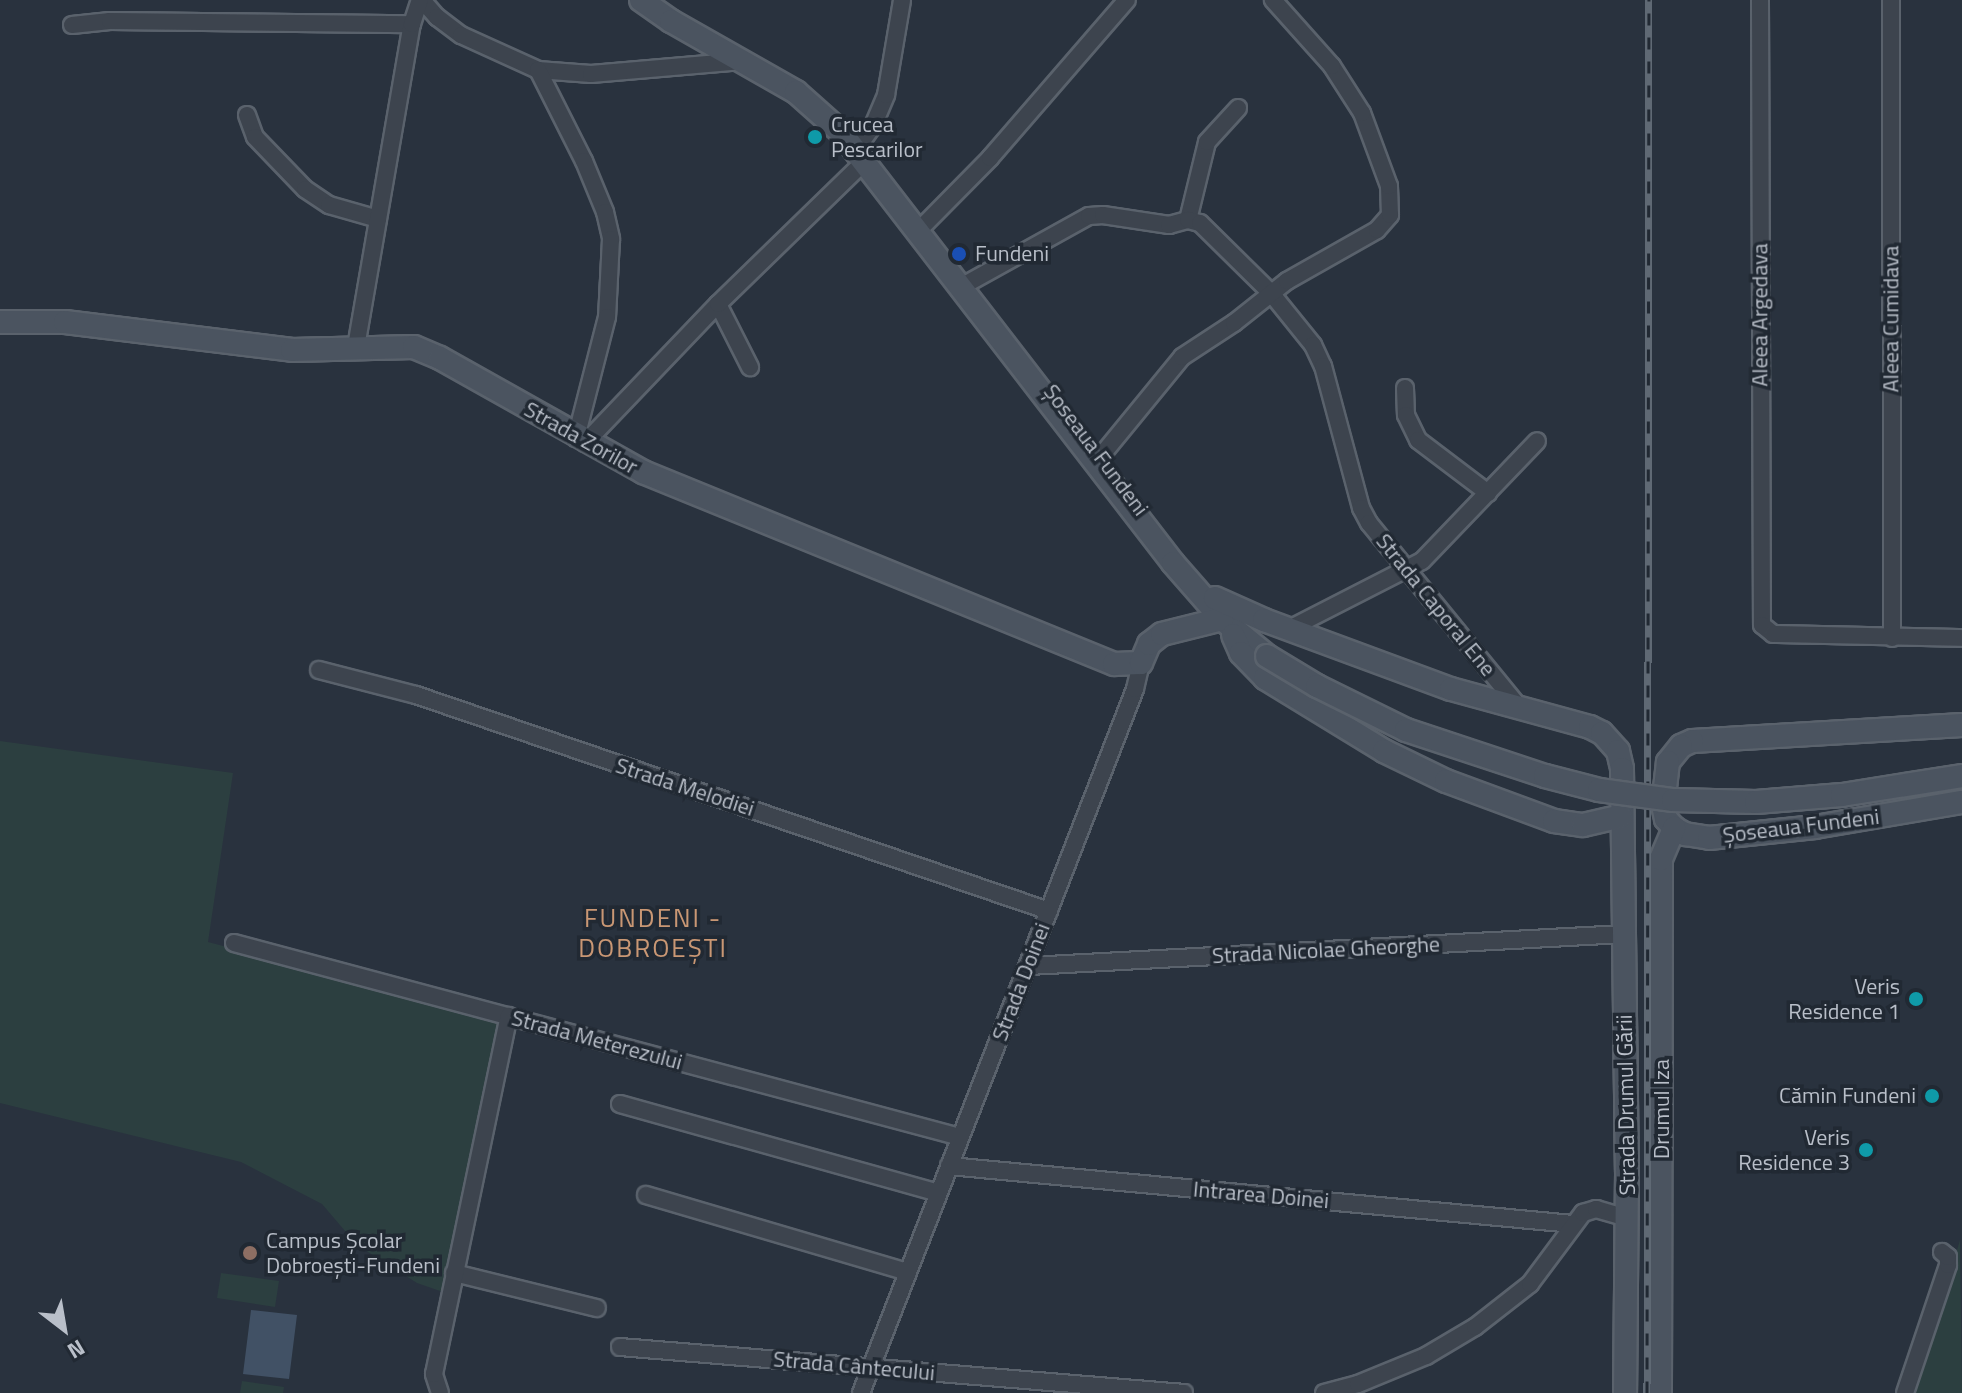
<!DOCTYPE html>
<html>
<head>
<meta charset="utf-8">
<style>
  body { margin:0 }
  #map { position:relative; width:1962px; height:1393px; overflow:hidden; background:#29323e; font-family:"Titillium Web",sans-serif }
  div>[style] { position:absolute }
  [style*='--x'] { left:calc(var(--x)*1px); top:calc(var(--y)*1px); width:calc(var(--w)*1px); rotate:calc(var(--a)*1deg) }
  .green>* { inset:0; background:#2c3f40 }
  .water>* { inset:0; background:#415165 }
  .roads { filter:drop-shadow(2px 0 #5a626c) drop-shadow(-2px 0 #5a626c) drop-shadow(0 2px #5a626c) drop-shadow(0 -2px #5a626c) }
  .street>* { height:16px; margin:-8px; padding:0 8px; transform-origin:8px; border-radius:8px; background:#3d444e }
  .secondary>* { height:22px; margin:-11px; padding:0 11px; transform-origin:11px; border-radius:11px; background:#4b5460 }
  .rail>* { height:7px; margin-top:-3.5px; transform-origin:0; background:repeating-linear-gradient(90deg,#212933 0 12px,#5f6974 0 24px); box-sizing:border-box; border-block:2px solid #5f6974 }
  .bridges { filter:drop-shadow(2px 0 #5a626c) drop-shadow(-2px 0 #5a626c) drop-shadow(0 2px #5a626c) drop-shadow(0 -2px #5a626c) }
  .secondary-bridge>* { height:22px; margin:-11px; padding:0 11px; transform-origin:11px; border-radius:11px; background:#4b5460 }
  .dots>* { width:22px; height:22px; translate:-50% -50%; box-sizing:border-box; border:4px solid #212933; border-radius:50% }
  span { translate:-50% -50%; white-space:nowrap; text-align:center; line-height:1.15; -webkit-text-stroke:7px #212933; paint-order:stroke }
  .poi-label { font-size:22px; color:#b9bfc9 }
  .left { translate:0 -50%; text-align:left }
  .right { translate:-100% -50%; text-align:right }
  .street-label { font-size:22px; color:#b9bfc9 }
  .quarter-label { font-size:26px; color:#c99774; letter-spacing:2px }
  .north { position:absolute; left:24px; top:1289px; width:80px; height:80px; -webkit-text-stroke:6px #212933; paint-order:stroke; rotate:149deg; font-size:22px; font-weight:700; line-height:32px; text-align:center; color:#b9bfc9 }
  .north::after { content:''; display:block; margin:auto; width:28px; height:36px; background:#b9bfc9; clip-path:polygon(50% 0,100% 100%,50% 72%,0 100%) }
</style>
</head>
<body>
<div id="map">
  <div class="green">
    <div style="clip-path:polygon(0 741px,233px 773px,208px 942px,500px 1019px,443px 1292px,417px 1283px,357px 1245px,322px 1204px,241px 1162px,0 1103px)"></div>
    <div style="clip-path:polygon(1960px 1240px,1962px 1393px,1914px 1393px)"></div>
    <div style="clip-path:polygon(221px 1273px,279px 1281px,275px 1307px,217px 1298px)"></div>
    <div style="clip-path:polygon(242px 1381px,284px 1387px,283px 1393px,240px 1393px)"></div>
  </div>
  <div class="water">
    <div style="clip-path:polygon(251px 1310px,297px 1315px,289px 1379px,243px 1374px)"></div>
  </div>
  <div class="roads">
    <div class="street">
      <div style="--x:422;--y:0;--w:23;--a:49"></div>
      <div style="--x:437;--y:17;--w:30;--a:37"></div>
      <div style="--x:461;--y:35;--w:85;--a:24.4"></div>
      <div style="--x:538;--y:70;--w:53;--a:4.3"></div>
      <div style="--x:591;--y:74;--w:152;--a:-4.9"></div>
      <div style="--x:1760;--y:0;--w:625;--a:89.82"></div>
      <div style="--x:1762;--y:625;--w:14;--a:39"></div>
      <div style="--x:1773;--y:634;--w:189;--a:1.2"></div>
      <div style="--x:1891;--y:0;--w:638;--a:89.91"></div>
      <div style="--x:72;--y:25;--w:38;--a:-6"></div>
      <div style="--x:110;--y:21;--w:302;--a:0.6"></div>
      <div style="--x:538;--y:70;--w:102;--a:63.2"></div>
      <div style="--x:584;--y:161;--w:55;--a:67.6"></div>
      <div style="--x:605;--y:212;--w:28;--a:77"></div>
      <div style="--x:611;--y:239;--w:78;--a:92.9"></div>
      <div style="--x:607;--y:317;--w:125;--a:104.4"></div>
      <div style="--x:247;--y:115;--w:23;--a:70"></div>
      <div style="--x:255;--y:137;--w:72;--a:46.1"></div>
      <div style="--x:305;--y:189;--w:29;--a:34"></div>
      <div style="--x:329;--y:205;--w:51;--a:15.9"></div>
      <div style="--x:862;--y:141;--w:19;--a:-54"></div>
      <div style="--x:873;--y:126;--w:34;--a:-67"></div>
      <div style="--x:886;--y:95;--w:96;--a:-80.4"></div>
      <div style="--x:1188;--y:220;--w:80;--a:-76.3"></div>
      <div style="--x:1207;--y:142;--w:46;--a:-47.6"></div>
      <div style="--x:925;--y:224;--w:93;--a:-45.4"></div>
      <div style="--x:990;--y:158;--w:209;--a:-49.1"></div>
      <div style="--x:968;--y:283;--w:138;--a:-29"></div>
      <div style="--x:1089;--y:216;--w:14;--a:-4"></div>
      <div style="--x:1103;--y:215;--w:67;--a:8.6"></div>
      <div style="--x:1169;--y:225;--w:20;--a:-15"></div>
      <div style="--x:1188;--y:220;--w:12;--a:14"></div>
      <div style="--x:1200;--y:223;--w:100;--a:44.6"></div>
      <div style="--x:1271;--y:293;--w:67;--a:51.1"></div>
      <div style="--x:1313;--y:345;--w:23;--a:65"></div>
      <div style="--x:1323;--y:366;--w:147;--a:75"></div>
      <div style="--x:1361;--y:508;--w:17;--a:62"></div>
      <div style="--x:1369;--y:523;--w:239;--a:50.8"></div>
      <div style="--x:718;--y:304;--w:71;--a:63.1"></div>
      <div style="--x:356;--y:347;--w:328;--a:-80.2"></div>
      <div style="--x:412;--y:24;--w:25;--a:-72"></div>
      <div style="--x:1405;--y:388;--w:27;--a:88"></div>
      <div style="--x:1406;--y:415;--w:28;--a:64"></div>
      <div style="--x:1418;--y:440;--w:88;--a:37.1"></div>
      <div style="--x:585;--y:443;--w:192;--a:-46.3"></div>
      <div style="--x:718;--y:304;--w:205;--a:-44.2"></div>
      <div style="--x:1101;--y:456;--w:128;--a:-50.7"></div>
      <div style="--x:1182;--y:357;--w:62;--a:-33.2"></div>
      <div style="--x:1234;--y:323;--w:68;--a:-38.4"></div>
      <div style="--x:1287;--y:281;--w:103;--a:-29.5"></div>
      <div style="--x:1377;--y:230;--w:20;--a:-49"></div>
      <div style="--x:1390;--y:215;--w:29;--a:-92"></div>
      <div style="--x:1389;--y:186;--w:78;--a:-110.3"></div>
      <div style="--x:1362;--y:113;--w:56;--a:-122.6"></div>
      <div style="--x:1332;--y:66;--w:89;--a:-131.8"></div>
      <div style="--x:1289;--y:629;--w:149;--a:-27.1"></div>
      <div style="--x:1422;--y:561;--w:166;--a:-46.2"></div>
      <div style="--x:319;--y:670;--w:100;--a:14.5"></div>
      <div style="--x:416;--y:695;--w:669;--a:18.84"></div>
      <div style="--x:234;--y:943;--w:751;--a:14.96"></div>
      <div style="--x:1029;--y:966;--w:595;--a:-3.08"></div>
      <div style="--x:620;--y:1104;--w:330;--a:15.6"></div>
      <div style="--x:949;--y:1166;--w:627;--a:5.31"></div>
      <div style="--x:646;--y:1195;--w:273;--a:16.4"></div>
      <div style="--x:454;--y:1273;--w:147;--a:13.8"></div>
      <div style="--x:620;--y:1347;--w:566;--a:4.66"></div>
      <div style="--x:440;--y:1393;--w:20;--a:-108"></div>
      <div style="--x:434;--y:1374;--w:366;--a:-78.2"></div>
      <div style="--x:861;--y:1393;--w:755;--a:-68.73"></div>
      <div style="--x:1135;--y:689;--w:27;--a:-77"></div>
      <div style="--x:1324;--y:1393;--w:35;--a:-15"></div>
      <div style="--x:1358;--y:1384;--w:74;--a:-22.4"></div>
      <div style="--x:1426;--y:1356;--w:57;--a:-30.6"></div>
      <div style="--x:1475;--y:1327;--w:70;--a:-38"></div>
      <div style="--x:1530;--y:1284;--w:89;--a:-53.3"></div>
      <div style="--x:1583;--y:1213;--w:14;--a:-17"></div>
      <div style="--x:1596;--y:1209;--w:32;--a:16"></div>
      <div style="--x:1905;--y:1393;--w:135;--a:-71.4"></div>
      <div style="--x:1948;--y:1265;--w:8;--a:-90"></div>
      <div style="--x:1948;--y:1257;--w:8;--a:-140"></div>
    </div>
    <div class="secondary">
      <div style="--x:641;--y:0;--w:37;--a:35"></div>
      <div style="--x:671;--y:21;--w:144;--a:29.6"></div>
      <div style="--x:796;--y:92;--w:59;--a:41.6"></div>
      <div style="--x:840;--y:131;--w:545;--a:52.37"></div>
      <div style="--x:1173;--y:563;--w:74;--a:48.8"></div>
      <div style="--x:1222;--y:619;--w:58;--a:39.4"></div>
      <div style="--x:0;--y:322;--w:65;--a:0"></div>
      <div style="--x:65;--y:322;--w:229;--a:7"></div>
      <div style="--x:292;--y:350;--w:122;--a:-1.4"></div>
      <div style="--x:414;--y:347;--w:28;--a:23"></div>
      <div style="--x:440;--y:358;--w:233;--a:29.3"></div>
      <div style="--x:643;--y:472;--w:509;--a:22.18"></div>
      <div style="--x:1114;--y:664;--w:27;--a:-2"></div>
      <div style="--x:1141;--y:663;--w:21;--a:-67"></div>
      <div style="--x:1149;--y:644;--w:16;--a:-38"></div>
      <div style="--x:1162;--y:634;--w:62;--a:-14"></div>
      <div style="--x:1215;--y:598;--w:54;--a:24.2"></div>
      <div style="--x:1264;--y:620;--w:199;--a:20.3"></div>
      <div style="--x:1451;--y:689;--w:144;--a:15.3"></div>
      <div style="--x:1590;--y:727;--w:13;--a:27"></div>
      <div style="--x:1602;--y:733;--w:24;--a:48"></div>
      <div style="--x:1618;--y:751;--w:18;--a:77"></div>
      <div style="--x:1622;--y:769;--w:403;--a:89.3"></div>
      <div style="--x:1627;--y:1172;--w:221;--a:90.5"></div>
      <div style="--x:1233;--y:635;--w:20;--a:66"></div>
      <div style="--x:1241;--y:653;--w:35;--a:46"></div>
      <div style="--x:1265;--y:678;--w:140;--a:31.5"></div>
      <div style="--x:1384;--y:751;--w:69;--a:25.8"></div>
      <div style="--x:1446;--y:781;--w:115;--a:20.3"></div>
      <div style="--x:1554;--y:821;--w:29;--a:8"></div>
      <div style="--x:1583;--y:825;--w:39;--a:-13"></div>
      <div style="--x:1962;--y:725;--w:270;--a:176.6"></div>
      <div style="--x:1692;--y:741;--w:12;--a:156"></div>
      <div style="--x:1681;--y:746;--w:21;--a:129"></div>
      <div style="--x:1668;--y:762;--w:43;--a:96.6"></div>
      <div style="--x:1663;--y:805;--w:14;--a:78"></div>
      <div style="--x:1666;--y:819;--w:12;--a:48"></div>
      <div style="--x:1674;--y:828;--w:13;--a:29"></div>
      <div style="--x:1685;--y:834;--w:24;--a:9"></div>
      <div style="--x:1709;--y:838;--w:107;--a:-5.9"></div>
      <div style="--x:1815;--y:827;--w:149;--a:-9.7"></div>
      <div style="--x:1660;--y:1393;--w:534;--a:-89.89"></div>
      <div style="--x:1661;--y:859;--w:34;--a:-67"></div>
    </div>
  </div>
  <div class="rail">
    <div style="--x:1647;--y:1393;--w:1393;--a:-89.92"></div>
  </div>
  <div class="bridges">
    <div class="secondary-bridge">
      <div style="--x:1267;--y:656;--w:58;--a:31"></div>
      <div style="--x:1317;--y:686;--w:99;--a:26.3"></div>
      <div style="--x:1406;--y:730;--w:146;--a:18.3"></div>
      <div style="--x:1545;--y:776;--w:56;--a:14.5"></div>
      <div style="--x:1599;--y:790;--w:75;--a:7.7"></div>
      <div style="--x:1673;--y:800;--w:83;--a:1.4"></div>
      <div style="--x:1756;--y:802;--w:86;--a:-4.7"></div>
      <div style="--x:1842;--y:795;--w:121;--a:-9"></div>
    </div>
  </div>
  <div class="dots">
    <div style="left:815px;top:137px;background:#0f9aa8"></div>
    <div style="left:959px;top:254px;background:#1a4fb4"></div>
    <div style="left:1916px;top:999px;background:#0f9aa8"></div>
    <div style="left:1932px;top:1096px;background:#0f9aa8"></div>
    <div style="left:1866px;top:1150px;background:#0f9aa8"></div>
    <div style="left:250px;top:1253px;background:#8d6e63"></div>
  </div>
  <div class="poi-label">
    <span class="left" style="left:831px;top:137px">Crucea<br>Pescarilor</span>
    <span class="left" style="left:975px;top:254px">Fundeni</span>
    <span class="right" style="left:1900px;top:999px">Veris<br>Residence 1</span>
    <span class="right" style="left:1916px;top:1096px">Cămin Fundeni</span>
    <span class="right" style="left:1850px;top:1150px">Veris<br>Residence 3</span>
    <span class="left" style="left:266px;top:1253px">Campus Școlar<br>Dobroești-Fundeni</span>
  </div>
  <div class="street-label">
    <span style="left:1760px;top:315px;rotate:-90deg">Aleea Argedava</span>
    <span style="left:1891px;top:319px;rotate:-90deg">Aleea Cumidava</span>
    <span style="left:581px;top:438px;rotate:29deg">Strada Zorilor</span>
    <span style="left:1096px;top:450px;rotate:53deg">Șoseaua Fundeni</span>
    <span style="left:1436px;top:605px;rotate:51deg">Strada Caporal Ene</span>
    <span style="left:685px;top:787px;rotate:18deg">Strada Melodiei</span>
    <span style="left:1801px;top:826px;rotate:-7deg">Șoseaua Fundeni</span>
    <span style="left:1326px;top:950px;rotate:-3deg">Strada Nicolae Gheorghe</span>
    <span style="left:1021px;top:982px;rotate:-69deg">Strada Doinei</span>
    <span style="left:597px;top:1040px;rotate:15deg">Strada Meterezului</span>
    <span style="left:1626px;top:1105px;rotate:-91deg">Strada Drumul Gării</span>
    <span style="left:1662px;top:1109px;rotate:-90deg">Drumul Iza</span>
    <span style="left:1261px;top:1195px;rotate:5deg">Intrarea Doinei</span>
    <span style="left:854px;top:1366px;rotate:5deg">Strada Cântecului</span>
  </div>
  <div class="quarter-label">
    <span style="left:653px;top:933px">FUNDENI -<br>DOBROEȘTI</span>
  </div>
  <div class="north">N</div>
</div>
</body>
</html>
